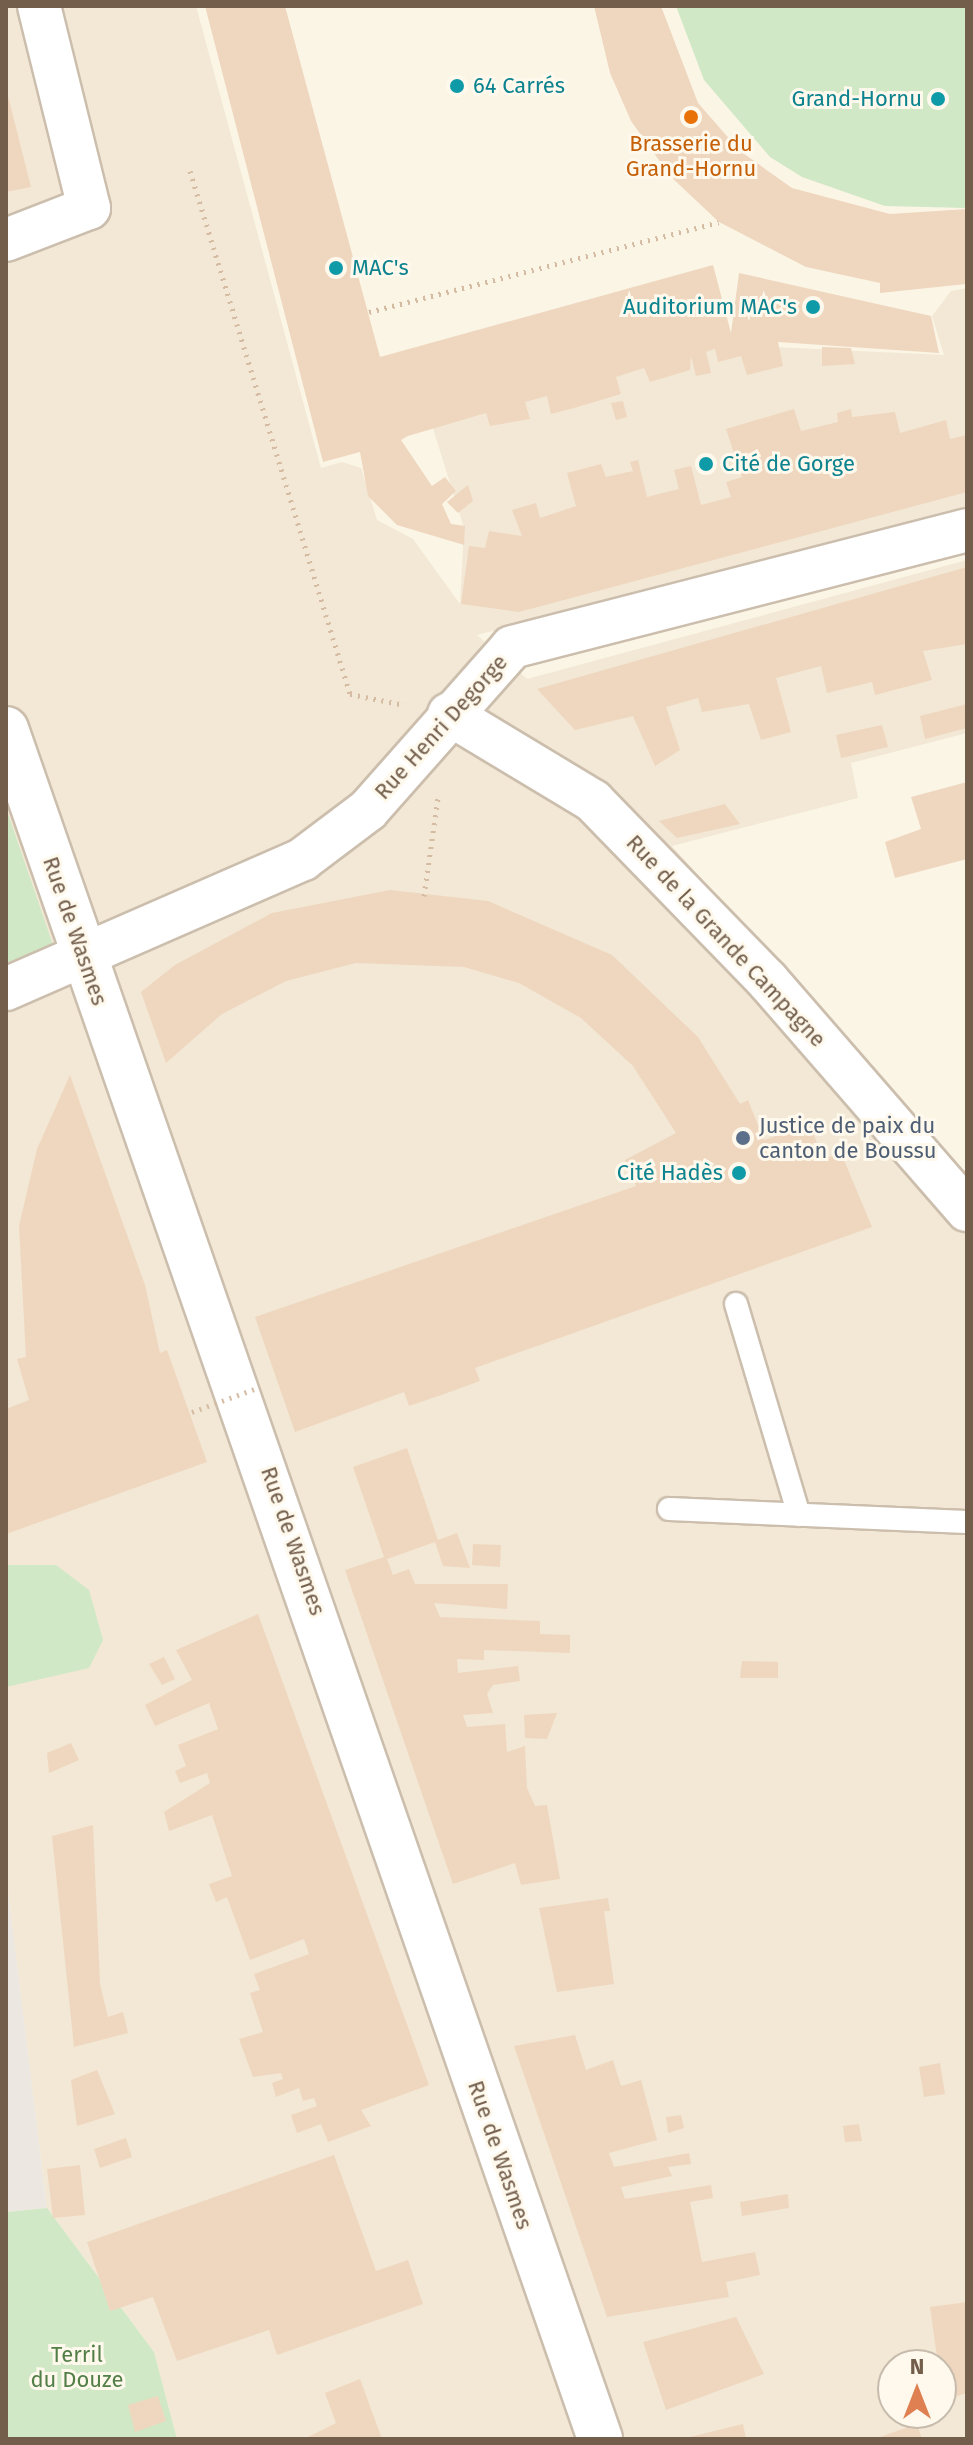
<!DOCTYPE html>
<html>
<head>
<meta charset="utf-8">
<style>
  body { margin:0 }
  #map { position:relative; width:973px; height:2445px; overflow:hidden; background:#fbf5e6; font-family:"Fira Sans",sans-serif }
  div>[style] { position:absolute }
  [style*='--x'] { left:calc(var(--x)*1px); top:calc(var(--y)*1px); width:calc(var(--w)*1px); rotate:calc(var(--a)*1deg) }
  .residential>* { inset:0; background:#f2e8d5 }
  .industrial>* { inset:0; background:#ece7e0 }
  .green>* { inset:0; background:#d0e8c5 }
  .building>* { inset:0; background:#efd7bf }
  .path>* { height:5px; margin-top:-2.5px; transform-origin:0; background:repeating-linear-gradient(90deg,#d4bba2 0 2px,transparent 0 8px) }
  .roads { filter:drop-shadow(2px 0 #ccbead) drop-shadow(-2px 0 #ccbead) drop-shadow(0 2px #ccbead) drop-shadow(0 -2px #ccbead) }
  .service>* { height:22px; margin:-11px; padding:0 11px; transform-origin:11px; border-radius:11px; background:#fff }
  .minor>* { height:42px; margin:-21px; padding:0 21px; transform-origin:21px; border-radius:21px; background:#fff }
  .tertiary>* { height:44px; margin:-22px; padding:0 22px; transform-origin:22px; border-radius:22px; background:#fff }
  .path-bridge>* { height:5px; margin-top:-2.5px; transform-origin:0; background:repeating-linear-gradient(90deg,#d4bba2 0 2px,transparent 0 8px) }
  .dots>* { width:22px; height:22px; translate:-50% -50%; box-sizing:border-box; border:4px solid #fef9ec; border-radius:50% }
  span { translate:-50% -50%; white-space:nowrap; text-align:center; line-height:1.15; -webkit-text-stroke:6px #fef9ec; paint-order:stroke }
  .culture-label { font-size:22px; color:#0d838f }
  .left { translate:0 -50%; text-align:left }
  .right { translate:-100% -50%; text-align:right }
  .food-label { font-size:22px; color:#c56008 }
  .street-label { font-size:22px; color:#735e4c }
  .service-label { font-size:22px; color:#4e5e75 }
  .park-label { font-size:22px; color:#527e48 }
  .frame { position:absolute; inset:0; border:8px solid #735e4c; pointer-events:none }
  .north { position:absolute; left:877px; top:2349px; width:80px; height:80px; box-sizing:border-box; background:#fef9ec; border:2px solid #c6bbac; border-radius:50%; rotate:0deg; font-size:22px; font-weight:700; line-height:32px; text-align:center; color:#735e4c }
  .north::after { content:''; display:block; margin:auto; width:28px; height:36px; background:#de8052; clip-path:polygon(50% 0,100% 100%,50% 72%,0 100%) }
</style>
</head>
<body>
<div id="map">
  <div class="residential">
    <div style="clip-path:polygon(evenodd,6px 6px,196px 6px,321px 468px,342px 462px,361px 468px,377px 520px,413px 539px,460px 604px,464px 528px,431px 422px,730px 345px,944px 355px,932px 316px,951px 291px,967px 288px,967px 506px,477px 635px,527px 679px,967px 560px,967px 733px,851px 763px,858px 798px,672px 846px,967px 1179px,967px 2437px,177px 2439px,154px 2352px,47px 2208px,6px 1874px,6px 6px,893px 2365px,941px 2365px,941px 2413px,893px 2413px,893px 2365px)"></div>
  </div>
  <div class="industrial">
    <div style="clip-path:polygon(6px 1874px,47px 2208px,6px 2212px)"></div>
  </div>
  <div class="green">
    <div style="clip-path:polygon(676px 6px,967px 6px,967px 208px,885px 206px,802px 177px,770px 157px,704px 80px)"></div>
    <div style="clip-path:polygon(6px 808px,53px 945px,6px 963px)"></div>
    <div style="clip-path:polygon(6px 1565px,56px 1565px,89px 1590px,103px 1640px,89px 1668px,6px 1687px)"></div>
    <div style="clip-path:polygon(47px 2208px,154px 2352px,177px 2439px,6px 2439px,6px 2212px)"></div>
  </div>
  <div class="building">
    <div style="clip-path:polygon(205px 6px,285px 6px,380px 357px,713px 265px,731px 333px,739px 273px,931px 316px,939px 353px,778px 342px,783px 366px,747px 375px,741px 356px,718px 362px,715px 349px,706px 352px,711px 373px,696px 376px,691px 356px,690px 370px,650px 382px,644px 368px,616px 377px,621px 394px,574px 408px,551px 414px,547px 396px,525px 402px,530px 419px,490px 426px,486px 413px,408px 436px,401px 440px,432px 486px,445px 477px,456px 491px,442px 504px,451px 524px,465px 526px,464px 545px,397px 525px,368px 496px,360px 452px,323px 462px)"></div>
    <div style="clip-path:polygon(594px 6px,661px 6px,698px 103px,740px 151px,792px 188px,890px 214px,967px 209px,966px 284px,880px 293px,880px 283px,806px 267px,719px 222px,671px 177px,631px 121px,610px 73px)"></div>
    <div style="clip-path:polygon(6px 88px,31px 187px,6px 192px)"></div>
    <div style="clip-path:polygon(822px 347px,851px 348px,855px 364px,822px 366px)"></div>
    <div style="clip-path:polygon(623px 401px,627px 417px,616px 420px,611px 403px)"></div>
    <div style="clip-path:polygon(794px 409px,801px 431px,838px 422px,837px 413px,851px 409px,852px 417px,895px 412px,900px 433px,946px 420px,950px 439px,967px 435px,967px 492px,519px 612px,461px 604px,469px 546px,485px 548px,489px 531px,522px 536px,512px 510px,536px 503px,540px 518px,576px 506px,567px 473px,601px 464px,606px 477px,633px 471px,630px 462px,638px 460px,647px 497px,679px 489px,674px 470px,691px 466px,701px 505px,731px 497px,726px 482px,742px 477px,726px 429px)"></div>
    <div style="clip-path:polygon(468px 485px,473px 501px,458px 513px,447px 502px)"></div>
    <div style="clip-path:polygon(967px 567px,967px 644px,923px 651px,932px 680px,875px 695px,872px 682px,827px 693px,821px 666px,776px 678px,791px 732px,761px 740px,749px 704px,702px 712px,698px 698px,666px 707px,680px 750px,655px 766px,633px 716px,575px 730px,537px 689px)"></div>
    <div style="clip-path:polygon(967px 704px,967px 728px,925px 739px,920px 716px)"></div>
    <div style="clip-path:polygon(882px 725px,888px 747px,841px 758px,836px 735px)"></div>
    <div style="clip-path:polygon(967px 782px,967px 859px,895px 878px,885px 842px,921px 829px,911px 797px)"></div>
    <div style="clip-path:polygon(725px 804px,740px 824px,677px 838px,659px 821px)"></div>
    <div style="clip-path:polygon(390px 890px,488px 901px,612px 955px,698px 1037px,740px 1104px,748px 1100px,764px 1140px,810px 1124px,823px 1159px,841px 1153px,872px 1227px,475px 1368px,480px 1381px,447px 1393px,409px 1406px,404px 1392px,295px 1432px,255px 1317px,636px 1186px,625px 1160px,676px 1133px,633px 1066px,581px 1018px,519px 983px,464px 967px,356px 963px,286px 981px,222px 1014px,166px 1063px,141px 992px,175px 965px,272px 913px)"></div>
    <div style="clip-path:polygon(70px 1075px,145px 1285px,160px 1353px,167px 1350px,207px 1462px,6px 1534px,6px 1409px,29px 1400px,17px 1359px,26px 1357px,19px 1226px,37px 1149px)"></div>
    <div style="clip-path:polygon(407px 1448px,438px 1540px,457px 1533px,470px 1568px,443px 1566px,435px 1542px,387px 1559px,393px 1575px,409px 1569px,415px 1584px,508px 1584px,507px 1609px,434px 1603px,440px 1617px,540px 1621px,540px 1634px,570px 1635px,570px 1653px,484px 1650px,484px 1660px,457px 1659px,458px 1673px,518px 1666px,520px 1681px,493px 1685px,487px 1694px,493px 1713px,463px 1715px,467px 1727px,505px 1724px,507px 1752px,525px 1746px,527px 1788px,535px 1806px,547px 1805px,560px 1879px,521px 1885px,515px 1863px,453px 1884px,345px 1570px,384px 1557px,353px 1467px)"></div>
    <div style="clip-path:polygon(473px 1544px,501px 1545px,500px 1567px,472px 1565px)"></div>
    <div style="clip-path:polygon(258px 1614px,429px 2085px,361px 2110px,371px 2126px,328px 2142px,321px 2124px,297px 2133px,291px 2115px,317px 2106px,314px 2098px,303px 2101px,299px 2088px,276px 2097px,272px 2083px,283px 2079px,281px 2073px,253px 2077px,239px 2039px,263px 2032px,250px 1993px,260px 1990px,254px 1974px,309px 1954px,304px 1939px,250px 1960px,227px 1897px,216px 1902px,209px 1884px,232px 1876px,212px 1815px,169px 1831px,164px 1812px,210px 1783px,207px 1773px,180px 1783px,175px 1771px,186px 1766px,178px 1745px,218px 1729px,209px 1703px,155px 1726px,145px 1705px,192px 1680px,176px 1650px)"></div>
    <div style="clip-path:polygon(164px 1657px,175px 1679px,162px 1685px,149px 1664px)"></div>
    <div style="clip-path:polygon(742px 1661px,778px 1662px,778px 1678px,740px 1678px)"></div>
    <div style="clip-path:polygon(557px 1713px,547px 1739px,525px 1738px,524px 1715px)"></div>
    <div style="clip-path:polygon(71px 1743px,79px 1760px,49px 1773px,47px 1753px)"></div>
    <div style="clip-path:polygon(93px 1825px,100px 1984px,108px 2017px,123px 2012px,128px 2033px,74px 2047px,52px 1836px)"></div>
    <div style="clip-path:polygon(608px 1898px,610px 1911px,604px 1911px,614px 1984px,557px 1992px,539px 1908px)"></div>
    <div style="clip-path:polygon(575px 2035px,586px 2070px,613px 2060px,621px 2086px,641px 2080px,657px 2140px,609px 2153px,614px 2167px,689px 2153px,691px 2164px,668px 2167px,672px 2176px,621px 2187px,625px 2199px,711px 2185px,713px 2198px,690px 2202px,702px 2262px,755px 2252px,760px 2275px,726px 2282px,729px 2297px,607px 2317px,514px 2046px)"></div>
    <div style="clip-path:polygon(940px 2063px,945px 2094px,924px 2097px,919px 2067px)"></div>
    <div style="clip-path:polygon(97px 2070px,115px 2114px,77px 2126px,71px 2080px)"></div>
    <div style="clip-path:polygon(681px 2115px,684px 2128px,668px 2133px,666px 2117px)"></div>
    <div style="clip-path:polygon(859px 2124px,862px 2141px,845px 2142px,843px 2126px)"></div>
    <div style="clip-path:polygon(126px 2138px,132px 2157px,100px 2168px,94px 2149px)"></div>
    <div style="clip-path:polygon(334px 2155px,376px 2271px,408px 2260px,423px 2304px,277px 2355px,269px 2330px,177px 2361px,153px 2297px,110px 2311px,87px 2242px)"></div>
    <div style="clip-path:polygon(80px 2165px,85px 2215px,53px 2218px,47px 2169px)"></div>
    <div style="clip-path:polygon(788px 2194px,789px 2208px,742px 2216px,740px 2202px)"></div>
    <div style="clip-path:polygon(967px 2302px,967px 2393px,943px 2400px,930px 2307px)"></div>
    <div style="clip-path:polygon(736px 2317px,764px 2374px,666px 2410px,643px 2342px)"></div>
    <div style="clip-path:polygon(360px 2379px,382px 2439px,304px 2439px,336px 2423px,325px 2393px)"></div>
    <div style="clip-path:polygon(158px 2396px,166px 2421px,135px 2432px,128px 2405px)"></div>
    <div style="clip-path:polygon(743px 2424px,746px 2439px,686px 2439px,686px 2438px)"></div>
    <div style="clip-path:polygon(917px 2424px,922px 2439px,874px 2439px)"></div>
  </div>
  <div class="path">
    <div style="--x:190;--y:171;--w:547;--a:72.99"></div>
    <div style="--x:350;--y:694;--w:56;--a:11.3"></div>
    <div style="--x:369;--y:312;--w:361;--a:-14.4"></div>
    <div style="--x:424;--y:896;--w:99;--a:-81.9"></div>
  </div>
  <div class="roads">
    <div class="service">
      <div style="--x:736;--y:1304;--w:220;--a:73.4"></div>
      <div style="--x:669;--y:1509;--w:298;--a:2.5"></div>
    </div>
    <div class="minor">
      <div style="--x:6;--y:240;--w:89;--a:-21.1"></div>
      <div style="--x:89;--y:208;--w:208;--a:-103.9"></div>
      <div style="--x:449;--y:714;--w:168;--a:31.1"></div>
      <div style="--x:593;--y:801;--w:250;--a:45.8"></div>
      <div style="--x:767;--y:980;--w:305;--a:49"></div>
      <div style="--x:6;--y:989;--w:324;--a:-23.6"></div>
      <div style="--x:303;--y:859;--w:81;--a:-37"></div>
      <div style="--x:368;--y:810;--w:217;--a:-48.5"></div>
      <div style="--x:512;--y:647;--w:470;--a:-14.4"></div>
    </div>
    <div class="tertiary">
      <div style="--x:6;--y:729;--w:1810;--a:70.84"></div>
    </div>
  </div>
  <div class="path-bridge">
    <div style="--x:192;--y:1412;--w:72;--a:-20.2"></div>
  </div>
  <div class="dots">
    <div style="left:457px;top:86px;background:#0f9aa8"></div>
    <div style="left:938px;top:99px;background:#0f9aa8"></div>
    <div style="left:691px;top:117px;background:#e8710a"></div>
    <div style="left:336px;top:268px;background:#0f9aa8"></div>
    <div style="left:813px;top:307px;background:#0f9aa8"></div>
    <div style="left:706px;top:464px;background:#0f9aa8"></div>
    <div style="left:743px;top:1138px;background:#5c6f8a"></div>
    <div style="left:739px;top:1173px;background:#0f9aa8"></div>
  </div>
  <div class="culture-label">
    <span class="left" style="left:473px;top:86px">64 Carrés</span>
    <span class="right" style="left:922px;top:99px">Grand-Hornu</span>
    <span class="left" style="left:352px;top:268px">MAC's</span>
    <span class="right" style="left:797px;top:307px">Auditorium MAC's</span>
    <span class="left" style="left:722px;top:464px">Cité de Gorge</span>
    <span class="right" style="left:723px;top:1173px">Cité Hadès</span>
  </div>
  <div class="food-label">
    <span style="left:691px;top:156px">Brasserie du<br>Grand-Hornu</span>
  </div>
  <div class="street-label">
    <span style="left:441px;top:727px;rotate:-48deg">Rue Henri Degorge</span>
    <span style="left:75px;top:931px;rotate:71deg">Rue de Wasmes</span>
    <span style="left:726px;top:941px;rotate:47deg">Rue de la Grande Campagne</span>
    <span style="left:293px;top:1541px;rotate:71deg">Rue de Wasmes</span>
    <span style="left:500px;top:2155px;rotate:71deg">Rue de Wasmes</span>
  </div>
  <div class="service-label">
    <span class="left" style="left:759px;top:1138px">Justice de paix du<br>canton de Boussu</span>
  </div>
  <div class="park-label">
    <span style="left:77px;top:2367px">Terril<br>du Douze</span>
  </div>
  <div class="frame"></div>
  <div class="north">N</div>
</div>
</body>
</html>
